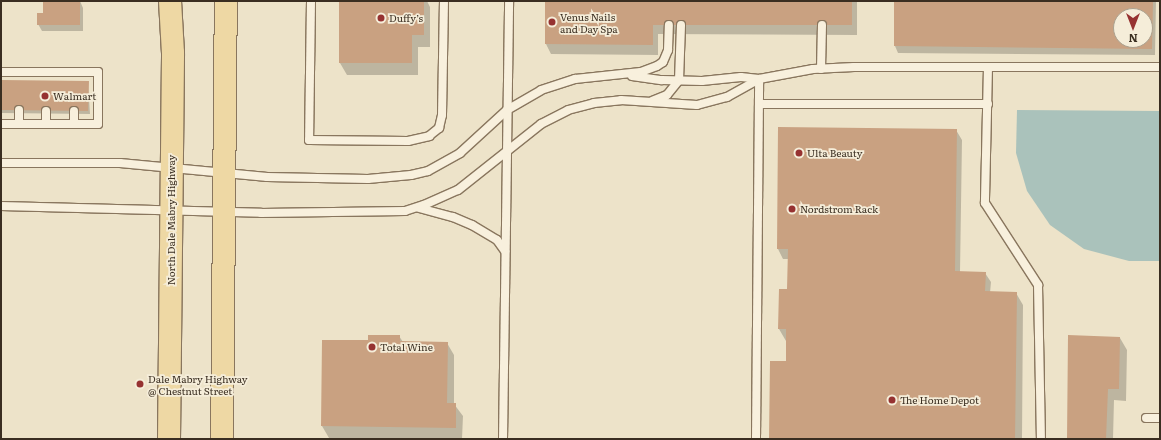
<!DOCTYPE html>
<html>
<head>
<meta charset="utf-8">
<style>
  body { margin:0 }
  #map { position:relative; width:1161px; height:440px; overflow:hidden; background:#ede3c9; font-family:Literata,serif }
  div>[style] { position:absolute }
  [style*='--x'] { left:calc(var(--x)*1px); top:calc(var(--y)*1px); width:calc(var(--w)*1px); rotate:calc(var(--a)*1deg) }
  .water>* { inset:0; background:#aac2bb }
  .shadow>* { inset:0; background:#0003 }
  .building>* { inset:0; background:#c9a181 }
  .roads { filter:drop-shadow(1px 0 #89765e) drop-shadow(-1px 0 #89765e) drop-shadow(0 1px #89765e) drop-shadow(0 -1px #89765e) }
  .lane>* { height:8px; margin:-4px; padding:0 4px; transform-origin:4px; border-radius:4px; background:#f8f0dd }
  .primary>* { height:22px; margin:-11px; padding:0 11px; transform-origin:11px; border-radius:11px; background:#eed8a4 }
  .dots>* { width:11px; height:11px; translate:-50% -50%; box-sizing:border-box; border:2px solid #f5edd9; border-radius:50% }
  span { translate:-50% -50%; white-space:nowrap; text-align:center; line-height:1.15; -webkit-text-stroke:3.5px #f5edd9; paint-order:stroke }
  .poi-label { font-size:10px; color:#3a2e21 }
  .left { translate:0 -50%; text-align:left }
  .street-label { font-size:10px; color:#3a2e21 }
  .frame { position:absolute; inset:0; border:2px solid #3a2e21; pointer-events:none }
  .north { position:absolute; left:1113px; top:8px; width:40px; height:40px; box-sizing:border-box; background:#f5edd9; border:1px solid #aaa18f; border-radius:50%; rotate:180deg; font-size:11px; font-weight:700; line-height:16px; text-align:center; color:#3a2e21 }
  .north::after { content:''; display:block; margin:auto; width:14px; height:18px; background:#963231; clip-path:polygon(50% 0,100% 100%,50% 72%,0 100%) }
</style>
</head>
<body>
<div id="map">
  <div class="water">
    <div style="clip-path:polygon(1017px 110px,1160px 111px,1160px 261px,1129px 261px,1084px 249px,1050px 225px,1027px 191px,1016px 153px)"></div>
  </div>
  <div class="shadow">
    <div style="clip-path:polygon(44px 1px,80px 1px,83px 8px,83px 31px,42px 31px,38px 24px,44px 14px)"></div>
    <div style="clip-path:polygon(340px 1px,427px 1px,430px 7px,430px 47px,418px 47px,418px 75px,347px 75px,340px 63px)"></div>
    <div style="clip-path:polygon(546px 1px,857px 1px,857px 35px,658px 34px,658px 55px,551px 54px,546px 44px)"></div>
    <div style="clip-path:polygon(evenodd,895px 1px,1156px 1px,1155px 55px,898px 53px,895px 46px,895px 1px,1121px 16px,1145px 16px,1145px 40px,1121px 40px,1121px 16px)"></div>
    <div style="clip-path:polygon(1px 81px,88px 82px,90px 114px,1px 113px)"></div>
    <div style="clip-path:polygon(779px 128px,956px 130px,962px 140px,960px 273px,985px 273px,991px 282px,990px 293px,1016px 293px,1023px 305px,1022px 439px,770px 439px,787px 362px,786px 341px,779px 329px,780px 290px,789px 290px,789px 259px,783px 259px,778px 249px)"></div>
    <div style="clip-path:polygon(399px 336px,403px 342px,447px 343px,454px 355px,454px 404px,463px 416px,462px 439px,329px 438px,322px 426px,369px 341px)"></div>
    <div style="clip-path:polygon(1120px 338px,1127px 350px,1126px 401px,1114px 400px,1113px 439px,1068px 439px)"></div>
  </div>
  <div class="building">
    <div style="clip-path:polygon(43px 1px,80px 1px,80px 25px,37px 25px,37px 13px,43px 13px)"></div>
    <div style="clip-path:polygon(339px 1px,424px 1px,424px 35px,412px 35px,412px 63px,339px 63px)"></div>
    <div style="clip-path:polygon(545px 1px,852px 1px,852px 25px,653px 25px,653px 45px,545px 44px)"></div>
    <div style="clip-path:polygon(evenodd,894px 1px,1153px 1px,1152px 49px,894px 46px,894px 1px,1121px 16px,1145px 16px,1145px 40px,1121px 40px,1121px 16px)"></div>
    <div style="clip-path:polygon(1px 80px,89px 81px,88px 111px,1px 110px)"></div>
    <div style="clip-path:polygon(778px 127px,957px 129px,955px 271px,986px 272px,985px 291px,1017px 292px,1015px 439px,769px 439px,770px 361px,786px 361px,786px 329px,778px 329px,779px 289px,787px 289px,788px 249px,777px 249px)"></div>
    <div style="clip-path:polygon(368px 335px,400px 335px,400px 341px,448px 342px,447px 403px,456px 403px,456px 428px,321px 426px,322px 340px,368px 340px)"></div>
    <div style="clip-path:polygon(1068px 335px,1120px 337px,1119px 389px,1108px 389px,1106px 439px,1067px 439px)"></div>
  </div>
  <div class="roads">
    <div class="lane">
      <div style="--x:311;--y:1;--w:139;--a:90.8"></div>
      <div style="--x:309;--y:140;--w:99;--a:0.6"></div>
      <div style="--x:408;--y:141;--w:22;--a:-13"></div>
      <div style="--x:429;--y:136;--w:13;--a:-39"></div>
      <div style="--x:439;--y:128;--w:13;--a:-77"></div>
      <div style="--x:442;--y:115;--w:114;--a:-89"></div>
      <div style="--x:988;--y:67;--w:136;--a:91.3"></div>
      <div style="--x:985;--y:203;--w:98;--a:57.1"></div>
      <div style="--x:1038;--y:285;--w:154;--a:88.9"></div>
      <div style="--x:821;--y:69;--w:44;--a:-88.7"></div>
      <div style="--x:1;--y:72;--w:97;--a:0"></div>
      <div style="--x:98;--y:72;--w:52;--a:90"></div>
      <div style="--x:98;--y:124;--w:97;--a:180"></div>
      <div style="--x:632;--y:76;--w:30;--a:8"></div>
      <div style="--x:662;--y:80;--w:40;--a:1.4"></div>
      <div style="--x:702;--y:81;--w:39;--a:-6"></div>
      <div style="--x:741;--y:77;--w:18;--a:6"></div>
      <div style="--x:759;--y:79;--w:55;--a:-10.5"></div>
      <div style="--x:813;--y:69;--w:41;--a:-2.8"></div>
      <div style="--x:854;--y:67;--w:306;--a:0"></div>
      <div style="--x:652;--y:101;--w:16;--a:-22"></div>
      <div style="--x:667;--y:95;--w:19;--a:-51"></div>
      <div style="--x:679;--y:80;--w:55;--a:-87.9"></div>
      <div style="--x:759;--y:104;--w:229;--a:0"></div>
      <div style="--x:19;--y:110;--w:14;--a:90"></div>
      <div style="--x:74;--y:111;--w:13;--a:90"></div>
      <div style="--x:46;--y:124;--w:13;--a:-90"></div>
      <div style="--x:1;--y:163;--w:119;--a:0"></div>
      <div style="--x:120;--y:163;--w:148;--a:5.4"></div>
      <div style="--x:267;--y:177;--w:101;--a:1.1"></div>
      <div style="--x:368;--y:179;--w:43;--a:-5.3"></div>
      <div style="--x:411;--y:175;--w:17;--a:-13"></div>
      <div style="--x:428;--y:171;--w:37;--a:-29"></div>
      <div style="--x:460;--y:153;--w:64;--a:-42.5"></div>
      <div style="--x:507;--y:110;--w:39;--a:-30"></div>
      <div style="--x:541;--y:90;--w:36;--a:-18"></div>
      <div style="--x:575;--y:79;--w:66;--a:-6.1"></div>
      <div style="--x:641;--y:72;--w:17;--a:-21"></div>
      <div style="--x:657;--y:66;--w:7;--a:-34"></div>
      <div style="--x:663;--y:62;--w:13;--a:-67"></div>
      <div style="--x:668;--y:50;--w:25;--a:-88"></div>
      <div style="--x:1;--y:206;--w:260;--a:1.5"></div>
      <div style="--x:261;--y:213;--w:144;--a:-0.8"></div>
      <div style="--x:405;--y:211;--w:20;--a:-18"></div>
      <div style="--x:424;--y:205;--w:37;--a:-24"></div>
      <div style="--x:458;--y:190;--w:106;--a:-38.5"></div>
      <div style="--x:541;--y:124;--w:30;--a:-27"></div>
      <div style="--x:568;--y:110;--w:27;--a:-15"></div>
      <div style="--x:594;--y:103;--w:27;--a:-6"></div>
      <div style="--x:621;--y:100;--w:76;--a:3.8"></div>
      <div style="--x:697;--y:105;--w:31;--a:-15"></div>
      <div style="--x:727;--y:97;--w:37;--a:-29"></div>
      <div style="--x:419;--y:208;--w:35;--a:15"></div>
      <div style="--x:453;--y:217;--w:21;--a:23"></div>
      <div style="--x:472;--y:225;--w:29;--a:31"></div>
      <div style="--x:497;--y:240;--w:14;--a:54"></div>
      <div style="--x:1146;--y:418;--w:14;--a:0"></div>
      <div style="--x:503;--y:439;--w:438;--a:-89.2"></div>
      <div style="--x:756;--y:439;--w:360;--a:-89.5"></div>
    </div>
    <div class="primary">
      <div style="--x:169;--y:439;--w:386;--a:-89.4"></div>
      <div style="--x:173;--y:53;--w:52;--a:-93.3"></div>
      <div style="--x:222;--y:439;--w:438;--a:-89.5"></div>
    </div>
  </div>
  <div class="dots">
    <div style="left:381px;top:18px;background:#963231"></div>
    <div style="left:552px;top:22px;background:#963231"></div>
    <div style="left:45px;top:96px;background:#963231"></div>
    <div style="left:799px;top:153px;background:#963231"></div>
    <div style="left:792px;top:209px;background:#963231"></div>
    <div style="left:372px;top:347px;background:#963231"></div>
    <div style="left:140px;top:384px;background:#963231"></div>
    <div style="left:892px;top:400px;background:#963231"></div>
  </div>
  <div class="poi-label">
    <span class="left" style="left:560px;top:22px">Venus Nails<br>and Day Spa</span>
    <span class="left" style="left:389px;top:18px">Duffy’s</span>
    <span class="left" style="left:53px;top:96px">Walmart</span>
    <span class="left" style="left:807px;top:153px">Ulta Beauty</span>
    <span class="left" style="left:800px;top:209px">Nordstrom Rack</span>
    <span class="left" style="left:380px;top:347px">Total Wine</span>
    <span class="left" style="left:148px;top:384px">Dale Mabry Highway<br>@ Chestnut Street</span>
    <span class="left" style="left:900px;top:400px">The Home Depot</span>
  </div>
  <div class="street-label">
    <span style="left:171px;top:220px;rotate:-90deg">North Dale Mabry Highway</span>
  </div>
  <div class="frame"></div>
  <div class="north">N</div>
</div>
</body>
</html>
